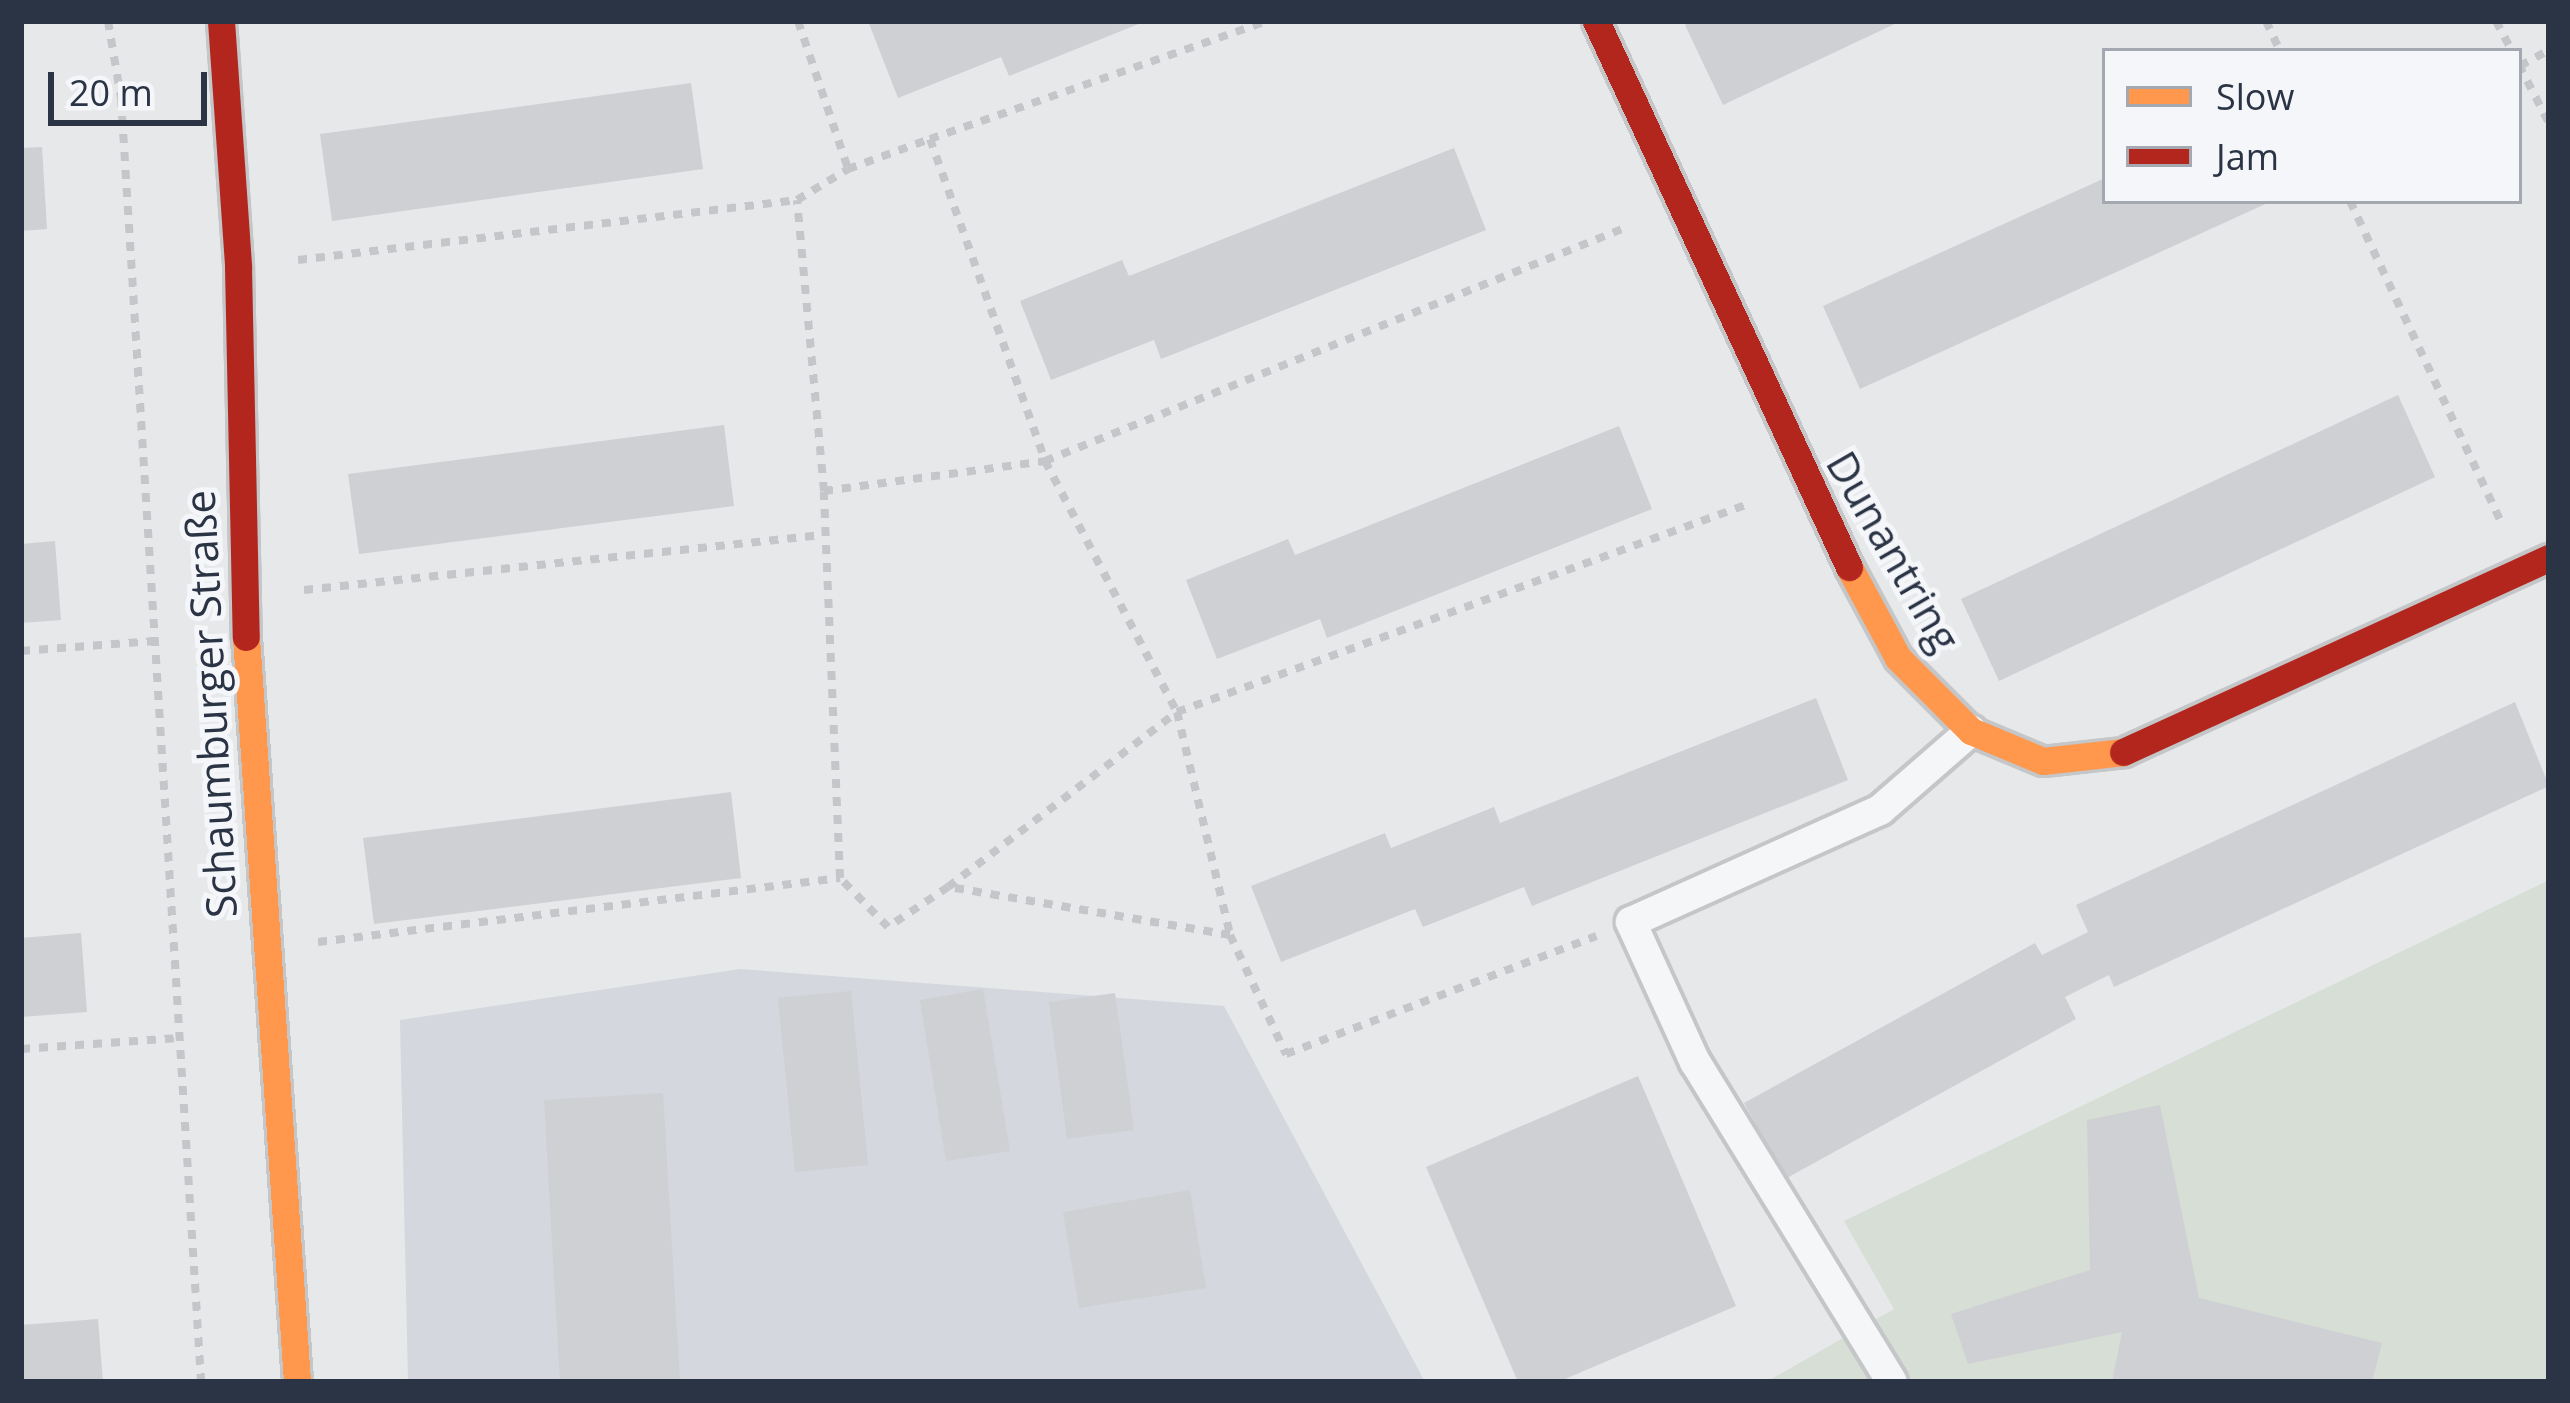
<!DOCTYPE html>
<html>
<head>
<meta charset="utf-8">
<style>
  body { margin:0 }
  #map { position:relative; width:2570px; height:1403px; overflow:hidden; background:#e6e8ea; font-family:"Open Sans",sans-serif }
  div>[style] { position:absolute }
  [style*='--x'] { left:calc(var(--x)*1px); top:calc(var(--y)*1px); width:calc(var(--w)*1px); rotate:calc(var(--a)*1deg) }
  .built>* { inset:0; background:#d4d7dd }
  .green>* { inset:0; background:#d6ded6 }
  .building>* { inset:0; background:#ced0d3 }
  .path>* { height:8px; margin-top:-4px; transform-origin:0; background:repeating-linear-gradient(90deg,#c5c6ca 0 9px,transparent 0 18px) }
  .roads { filter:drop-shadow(3px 0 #c4c6c8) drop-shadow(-3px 0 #c4c6c8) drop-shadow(0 3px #c4c6c8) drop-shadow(0 -3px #c4c6c8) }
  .lane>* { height:30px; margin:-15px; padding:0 15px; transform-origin:15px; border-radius:15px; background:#f5f6f7 }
  .slow>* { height:27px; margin:-13.5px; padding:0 13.5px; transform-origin:13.5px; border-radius:13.5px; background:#ff974d }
  .jam>* { height:27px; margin:-13.5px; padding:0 13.5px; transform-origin:13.5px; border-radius:13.5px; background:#b3261e }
  span { translate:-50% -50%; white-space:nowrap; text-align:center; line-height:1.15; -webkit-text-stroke:10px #f4f6f9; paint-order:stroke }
  .street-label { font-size:42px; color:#2b3445 }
  .frame { position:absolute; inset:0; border:24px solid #2b3445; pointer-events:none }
  .legend { position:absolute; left:2102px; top:48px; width:420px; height:156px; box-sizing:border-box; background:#f4f6f9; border:3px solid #a4a8b1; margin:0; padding:15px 21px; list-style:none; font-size:36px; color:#2b3445 }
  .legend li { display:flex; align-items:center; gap:24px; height:60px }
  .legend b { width:60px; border:3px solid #a4a8b1 }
  .scale { position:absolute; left:48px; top:72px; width:159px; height:54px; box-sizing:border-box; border:6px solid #2b3445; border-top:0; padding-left:15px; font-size:36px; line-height:42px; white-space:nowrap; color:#2b3445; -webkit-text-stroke:9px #f4f6f9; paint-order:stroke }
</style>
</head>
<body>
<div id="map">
  <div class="built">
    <div style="clip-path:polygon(740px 969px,1224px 1006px,1425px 1382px,408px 1382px,400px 1020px)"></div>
  </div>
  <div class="green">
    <div style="clip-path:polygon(2549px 880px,2549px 1382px,1766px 1382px,1894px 1309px,1844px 1221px)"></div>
  </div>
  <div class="building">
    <div style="clip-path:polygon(868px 21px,1146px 21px,1009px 76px,1001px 57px,898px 98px)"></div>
    <div style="clip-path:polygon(1693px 21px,1901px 21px,1723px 105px,1685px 25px)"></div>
    <div style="clip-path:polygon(691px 83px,703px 169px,332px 221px,320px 134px)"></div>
    <div style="clip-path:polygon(42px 147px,47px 229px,21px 231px,21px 148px)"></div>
    <div style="clip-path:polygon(1454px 148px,1486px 230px,1161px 359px,1154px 340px,1051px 380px,1020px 301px,1122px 260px,1129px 276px)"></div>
    <div style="clip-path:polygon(2105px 178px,2105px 201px,2272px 201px,1860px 389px,1823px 306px)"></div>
    <div style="clip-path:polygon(2398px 395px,2435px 477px,1999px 681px,1961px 599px)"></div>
    <div style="clip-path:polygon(724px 425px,734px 506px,359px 554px,348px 474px)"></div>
    <div style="clip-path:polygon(1619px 426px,1652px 509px,1327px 638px,1320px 619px,1217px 659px,1186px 580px,1288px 539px,1295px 555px)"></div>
    <div style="clip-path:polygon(55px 541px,61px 620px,21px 623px,21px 544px)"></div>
    <div style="clip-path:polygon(1816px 698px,1848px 780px,1532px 906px,1524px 887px,1423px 927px,1415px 909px,1281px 962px,1251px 886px,1385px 833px,1391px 848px,1494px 807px,1500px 823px)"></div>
    <div style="clip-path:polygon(2515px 702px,2549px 786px,2114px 987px,2109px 975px,2065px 997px,2076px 1019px,1785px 1179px,1744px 1103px,2035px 943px,2042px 955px,2088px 932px,2076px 905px)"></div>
    <div style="clip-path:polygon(731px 792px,741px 878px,374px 924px,363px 838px)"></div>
    <div style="clip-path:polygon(81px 933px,87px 1012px,21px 1017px,21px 938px)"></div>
    <div style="clip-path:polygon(983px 989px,1010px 1151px,946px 1161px,920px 1000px)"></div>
    <div style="clip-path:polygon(851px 991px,868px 1165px,795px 1172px,778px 998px)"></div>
    <div style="clip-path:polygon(1115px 993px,1134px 1130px,1067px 1139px,1049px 1002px)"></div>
    <div style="clip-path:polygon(1638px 1076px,1736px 1306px,1558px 1382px,1518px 1382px,1426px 1167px)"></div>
    <div style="clip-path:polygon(663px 1093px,680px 1382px,560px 1382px,544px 1100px)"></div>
    <div style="clip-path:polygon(2160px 1105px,2199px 1298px,2382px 1343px,2372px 1382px,2112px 1382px,2122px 1332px,1968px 1364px,1951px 1314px,2090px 1270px,2087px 1120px)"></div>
    <div style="clip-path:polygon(1190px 1190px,1206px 1288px,1079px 1308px,1063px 1212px)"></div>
    <div style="clip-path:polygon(98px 1319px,103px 1382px,21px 1382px,21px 1325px)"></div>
  </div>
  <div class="path">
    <div style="--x:108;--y:21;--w:78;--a:80.4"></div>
    <div style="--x:121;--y:98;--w:1286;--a:86.43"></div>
    <div style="--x:798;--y:21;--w:156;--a:71.3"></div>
    <div style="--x:2266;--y:21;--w:33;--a:65"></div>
    <div style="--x:2496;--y:21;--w:34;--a:62"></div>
    <div style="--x:2519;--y:65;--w:65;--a:62.7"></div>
    <div style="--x:2520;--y:66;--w:33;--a:-29"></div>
    <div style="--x:930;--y:139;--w:357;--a:-19.3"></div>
    <div style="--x:2350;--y:201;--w:353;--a:64.8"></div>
    <div style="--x:298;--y:260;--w:503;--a:-6.86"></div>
    <div style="--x:824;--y:491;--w:223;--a:-7.7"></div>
    <div style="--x:1045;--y:461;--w:627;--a:-21.9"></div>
    <div style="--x:304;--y:590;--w:521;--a:-6.06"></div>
    <div style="--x:21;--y:651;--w:134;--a:-4.3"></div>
    <div style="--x:948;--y:887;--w:288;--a:-37.4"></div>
    <div style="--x:1177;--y:712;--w:611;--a:-20.01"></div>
    <div style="--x:1230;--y:935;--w:286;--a:-170.3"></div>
    <div style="--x:948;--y:887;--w:72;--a:146.3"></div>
    <div style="--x:888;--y:927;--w:69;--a:-134.4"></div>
    <div style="--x:840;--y:878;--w:387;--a:-92.4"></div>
    <div style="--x:824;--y:491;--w:292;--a:-95.3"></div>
    <div style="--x:797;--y:200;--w:60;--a:-31.3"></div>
    <div style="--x:848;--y:169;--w:87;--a:-20.1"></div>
    <div style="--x:930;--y:139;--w:342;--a:70.3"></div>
    <div style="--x:1045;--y:461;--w:284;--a:62.3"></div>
    <div style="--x:1177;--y:712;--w:229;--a:76.6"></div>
    <div style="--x:1230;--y:935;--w:132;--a:64.8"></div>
    <div style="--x:1286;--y:1054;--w:332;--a:-20.8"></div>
    <div style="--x:318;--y:942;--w:526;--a:-6.99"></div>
    <div style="--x:21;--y:1049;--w:158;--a:-4"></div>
  </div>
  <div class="roads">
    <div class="lane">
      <div style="--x:1892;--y:1382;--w:376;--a:-121.6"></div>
      <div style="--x:1695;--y:1062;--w:154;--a:-114.6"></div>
      <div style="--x:1631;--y:922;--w:273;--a:-24.2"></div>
      <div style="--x:1880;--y:810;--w:121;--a:-41"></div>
    </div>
    <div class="slow">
      <div style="--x:1849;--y:567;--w:103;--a:61.7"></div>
      <div style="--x:1898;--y:658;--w:103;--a:45"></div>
      <div style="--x:1971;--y:731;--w:78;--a:22.6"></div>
      <div style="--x:2043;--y:761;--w:81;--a:-6.4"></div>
      <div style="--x:246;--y:637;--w:747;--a:86.08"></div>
    </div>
    <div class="jam">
      <div style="--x:221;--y:21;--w:247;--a:86"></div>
      <div style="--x:238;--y:267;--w:370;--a:88.8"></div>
      <div style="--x:1596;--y:21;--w:602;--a:65.14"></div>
      <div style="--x:2123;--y:752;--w:468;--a:-24.5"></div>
    </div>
  </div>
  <div class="street-label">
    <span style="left:1894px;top:551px;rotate:60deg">Dunantring</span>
    <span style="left:210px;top:704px;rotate:-93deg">Schaumburger Straße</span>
  </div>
  <div class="frame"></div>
  <ul class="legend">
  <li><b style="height:15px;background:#ff974d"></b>Slow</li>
  <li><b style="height:15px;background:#b3261e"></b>Jam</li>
  </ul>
  <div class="scale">20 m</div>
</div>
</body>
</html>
